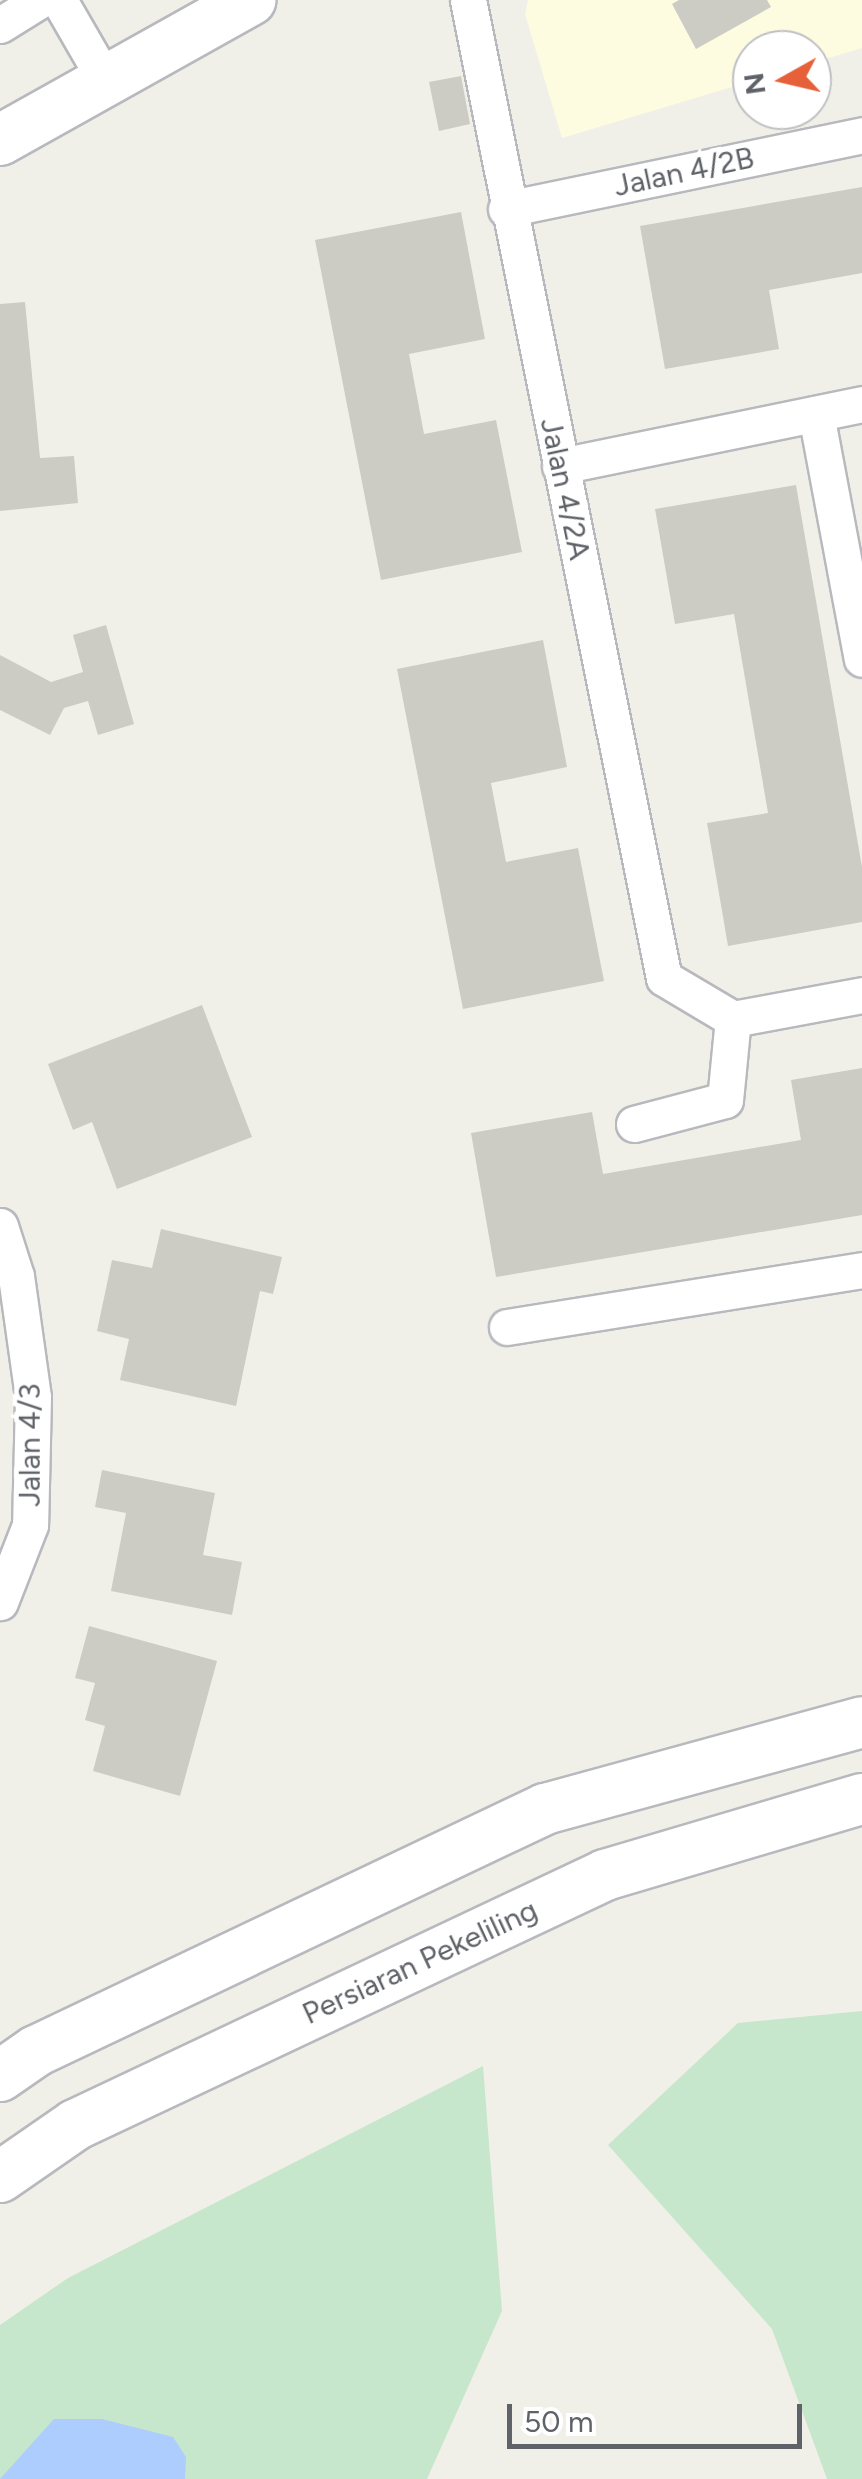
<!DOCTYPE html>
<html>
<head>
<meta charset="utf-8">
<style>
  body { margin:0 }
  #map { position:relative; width:862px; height:2479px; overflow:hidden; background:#f1f0e8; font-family:Figtree,sans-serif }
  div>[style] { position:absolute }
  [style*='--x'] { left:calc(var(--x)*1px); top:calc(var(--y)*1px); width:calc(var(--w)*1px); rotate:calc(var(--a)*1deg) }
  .commercial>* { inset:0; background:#fdfbe0 }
  .green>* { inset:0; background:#c6e7cb }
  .water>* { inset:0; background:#accdfd }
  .building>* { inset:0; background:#cccbc4 }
  .roads { filter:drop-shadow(2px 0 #b8b9be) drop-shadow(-2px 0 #b8b9be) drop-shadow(0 2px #b8b9be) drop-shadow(0 -2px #b8b9be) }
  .street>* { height:35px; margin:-17.5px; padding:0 17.5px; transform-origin:17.5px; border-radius:17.5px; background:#fff }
  .secondary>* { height:50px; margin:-25px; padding:0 25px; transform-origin:25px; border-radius:25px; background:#fff }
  span { translate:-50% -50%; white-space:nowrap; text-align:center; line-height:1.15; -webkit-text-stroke:9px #fff; paint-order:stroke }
  .street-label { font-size:30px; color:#5f6268 }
  .north { position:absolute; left:732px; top:30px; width:100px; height:100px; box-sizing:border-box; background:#fff; border:2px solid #bfc0c3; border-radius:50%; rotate:262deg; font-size:28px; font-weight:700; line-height:40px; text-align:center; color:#5f6268 }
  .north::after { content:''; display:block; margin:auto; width:35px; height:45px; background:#e66139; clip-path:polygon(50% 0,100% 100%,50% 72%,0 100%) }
  .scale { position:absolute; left:507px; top:2404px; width:295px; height:45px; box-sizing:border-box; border:5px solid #5f6268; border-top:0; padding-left:12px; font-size:30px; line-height:35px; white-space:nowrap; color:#5f6268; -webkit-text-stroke:8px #fff; paint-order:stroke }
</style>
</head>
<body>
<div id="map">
  <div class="commercial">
    <div style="clip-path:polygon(528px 0,862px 0,862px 48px,812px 63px,812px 50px,752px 50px,752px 81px,562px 138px,525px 14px)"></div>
  </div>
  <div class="green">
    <div style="clip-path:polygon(862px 2011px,862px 2479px,827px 2479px,772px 2329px,608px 2145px,738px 2023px)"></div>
    <div style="clip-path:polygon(483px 2066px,502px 2311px,427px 2479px,0 2479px,0 2325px,68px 2278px)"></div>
  </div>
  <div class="water">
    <div style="clip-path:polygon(54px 2419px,102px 2419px,173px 2437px,186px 2457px,185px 2479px,0 2479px)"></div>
  </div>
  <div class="building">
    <div style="clip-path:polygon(679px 0,767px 0,771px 7px,696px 49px,672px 4px)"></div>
    <div style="clip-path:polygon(461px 76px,470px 124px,439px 131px,429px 82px)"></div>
    <div style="clip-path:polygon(862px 187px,862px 273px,769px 290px,779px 349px,665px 369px,640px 226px)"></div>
    <div style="clip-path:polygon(461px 212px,485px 339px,409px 354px,424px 434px,496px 420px,522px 552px,381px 580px,315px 240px)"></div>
    <div style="clip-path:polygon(25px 302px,40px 458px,74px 456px,78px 503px,0 511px,0 304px)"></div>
    <div style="clip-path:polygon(796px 485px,862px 867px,862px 922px,728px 946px,707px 823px,768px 813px,734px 614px,675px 624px,655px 509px)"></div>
    <div style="clip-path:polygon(106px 625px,134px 724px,98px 735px,88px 701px,64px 708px,50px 735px,0 710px,0 655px,51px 682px,83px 672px,73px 635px)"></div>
    <div style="clip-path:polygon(543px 640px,567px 767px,491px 783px,506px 862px,578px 848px,604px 981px,463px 1009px,397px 669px)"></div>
    <div style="clip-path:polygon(202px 1005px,252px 1137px,117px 1189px,92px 1122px,73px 1130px,48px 1064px)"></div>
    <div style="clip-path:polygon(862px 1068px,862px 1215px,496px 1277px,471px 1133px,592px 1112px,603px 1174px,801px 1140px,791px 1080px)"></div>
    <div style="clip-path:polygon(161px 1229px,282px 1257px,273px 1294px,260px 1291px,236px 1406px,120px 1380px,129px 1339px,97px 1331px,112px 1260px,152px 1268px)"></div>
    <div style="clip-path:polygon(102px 1470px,215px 1493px,203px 1555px,242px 1562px,232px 1615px,111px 1591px,126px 1513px,95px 1507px)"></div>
    <div style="clip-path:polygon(89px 1626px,217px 1661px,180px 1796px,93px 1771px,105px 1726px,85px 1720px,95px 1683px,75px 1678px)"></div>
  </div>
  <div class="roads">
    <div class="street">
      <div style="--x:59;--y:0;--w:90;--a:60"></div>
      <div style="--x:468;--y:0;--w:997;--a:78.67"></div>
      <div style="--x:664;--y:978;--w:80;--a:30.7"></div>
      <div style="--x:733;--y:1019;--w:131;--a:-10.5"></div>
      <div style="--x:0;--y:25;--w:47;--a:-32"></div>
      <div style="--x:506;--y:209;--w:364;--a:-11.7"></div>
      <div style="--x:816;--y:414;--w:249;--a:79.4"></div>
      <div style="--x:560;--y:466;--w:308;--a:-11.6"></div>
      <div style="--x:634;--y:1124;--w:94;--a:-14.8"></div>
      <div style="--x:725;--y:1100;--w:81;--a:-84.4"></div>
      <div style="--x:0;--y:1226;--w:52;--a:72.3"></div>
      <div style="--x:16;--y:1276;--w:122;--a:82"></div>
      <div style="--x:33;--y:1397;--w:128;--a:91.3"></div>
      <div style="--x:30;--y:1525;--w:83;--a:111.3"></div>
      <div style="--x:507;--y:1327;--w:360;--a:-9.1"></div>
    </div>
    <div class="secondary">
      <div style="--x:0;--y:140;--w:287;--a:-29.2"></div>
      <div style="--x:0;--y:2076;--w:44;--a:-34.8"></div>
      <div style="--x:36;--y:2051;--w:564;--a:-25.43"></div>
      <div style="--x:545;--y:1809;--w:329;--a:-15.3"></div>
      <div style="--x:0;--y:2177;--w:91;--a:-34.7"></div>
      <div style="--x:75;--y:2125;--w:586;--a:-25.25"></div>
      <div style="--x:605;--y:1875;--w:268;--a:-16.5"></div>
    </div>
  </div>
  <div class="street-label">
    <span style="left:684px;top:172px;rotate:-12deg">Jalan 4/2B</span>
    <span style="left:565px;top:489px;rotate:78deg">Jalan 4/2A</span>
    <span style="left:30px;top:1445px;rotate:-90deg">Jalan 4/3</span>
    <span style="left:420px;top:1962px;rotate:-25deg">Persiaran Pekeliling</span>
  </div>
  <div class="north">N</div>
  <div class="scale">50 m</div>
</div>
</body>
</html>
